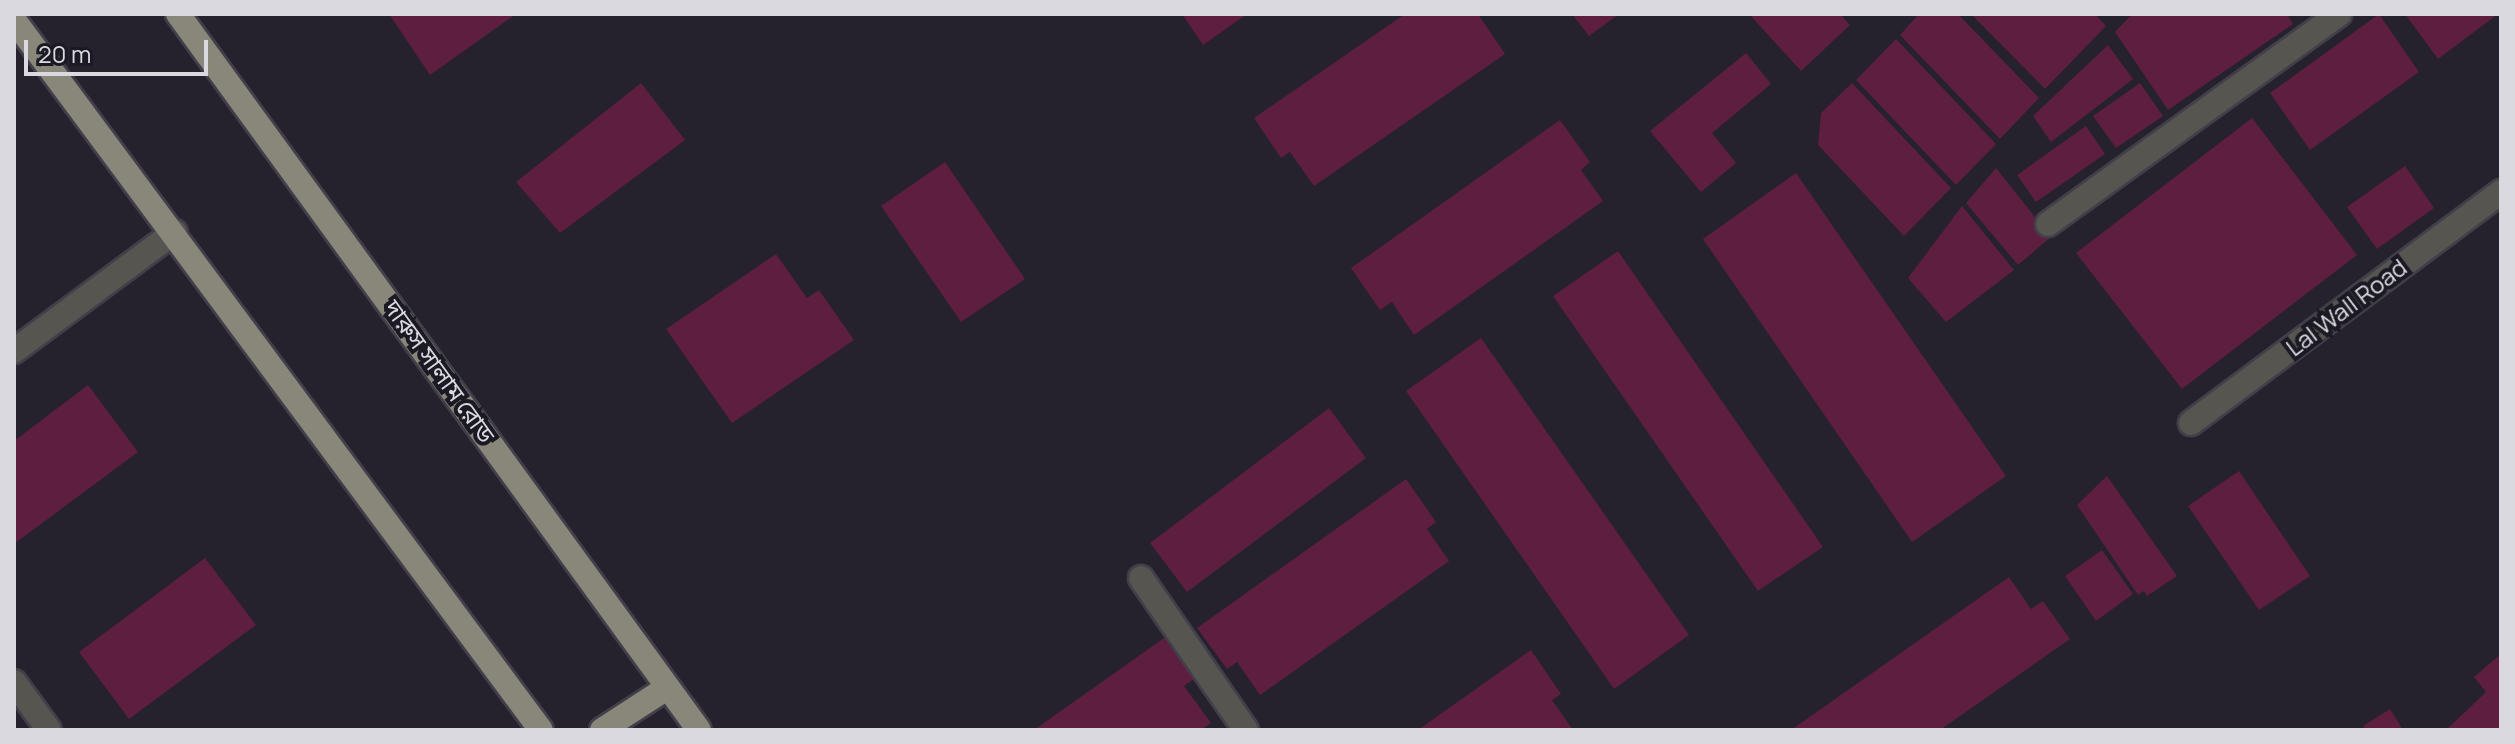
<!DOCTYPE html>
<html>
<head>
<meta charset="utf-8">
<style>
  body { margin:0 }
  #map { position:relative; width:2515px; height:744px; overflow:hidden; background:#25222d; font-family:Manrope,"Noto Sans Bengali",sans-serif }
  div>[style] { position:absolute }
  [style*='--x'] { left:calc(var(--x)*1px); top:calc(var(--y)*1px); width:calc(var(--w)*1px); rotate:calc(var(--a)*1deg) }
  .building>* { inset:0; background:#5d1e40 }
  .roads { filter:drop-shadow(2px 0 #423f4a) drop-shadow(-2px 0 #423f4a) drop-shadow(0 2px #423f4a) drop-shadow(0 -2px #423f4a) }
  .minor>* { height:24px; margin:-12px; padding:0 12px; transform-origin:12px; border-radius:12px; background:#575550 }
  .major>* { height:24px; margin:-12px; padding:0 12px; transform-origin:12px; border-radius:12px; background:#89867a }
  span { translate:-50% -50%; white-space:nowrap; text-align:center; line-height:1.15; -webkit-text-stroke:8px #1b1923; paint-order:stroke }
  .street-label { font-size:24px; color:#dad9e0 }
  .frame { position:absolute; inset:0; border:16px solid #dad9e0; pointer-events:none }
  .scale { position:absolute; left:24px; top:40px; width:184px; height:36px; box-sizing:border-box; border:4px solid #dad9e0; border-top:0; padding-left:10px; font-size:24px; line-height:28px; white-space:nowrap; color:#dad9e0; -webkit-text-stroke:6px #1b1923; paint-order:stroke }
</style>
</head>
<body>
<div id="map">
  <div class="building">
    <div style="clip-path:polygon(389px 14px,516px 14px,430px 75px)"></div>
    <div style="clip-path:polygon(1182px 14px,1247px 14px,1203px 45px)"></div>
    <div style="clip-path:polygon(1405px 14px,1478px 14px,1505px 54px,1314px 186px,1290px 152px,1281px 158px,1254px 118px)"></div>
    <div style="clip-path:polygon(1572px 14px,1619px 14px,1589px 36px)"></div>
    <div style="clip-path:polygon(1749px 14px,1840px 14px,1850px 25px,1801px 71px)"></div>
    <div style="clip-path:polygon(1919px 14px,1958px 14px,2039px 98px,2000px 139px,1900px 35px)"></div>
    <div style="clip-path:polygon(1971px 14px,2095px 14px,2106px 26px,2045px 89px)"></div>
    <div style="clip-path:polygon(2132px 14px,2287px 14px,2293px 24px,2168px 110px,2115px 32px)"></div>
    <div style="clip-path:polygon(2379px 14px,2419px 72px,2310px 150px,2270px 93px)"></div>
    <div style="clip-path:polygon(2405px 14px,2498px 14px,2438px 59px)"></div>
    <div style="clip-path:polygon(1896px 39px,1996px 144px,1956px 185px,1856px 80px)"></div>
    <div style="clip-path:polygon(2108px 45px,2133px 79px,2051px 142px,2033px 116px)"></div>
    <div style="clip-path:polygon(1746px 53px,1771px 84px,1712px 133px,1736px 163px,1701px 192px,1650px 131px)"></div>
    <div style="clip-path:polygon(641px 83px,685px 140px,560px 233px,516px 182px)"></div>
    <div style="clip-path:polygon(1852px 83px,1951px 188px,1904px 236px,1818px 145px,1821px 113px)"></div>
    <div style="clip-path:polygon(2140px 83px,2163px 116px,2116px 148px,2093px 116px)"></div>
    <div style="clip-path:polygon(2252px 118px,2357px 255px,2182px 389px,2076px 253px)"></div>
    <div style="clip-path:polygon(1560px 120px,1590px 162px,1581px 170px,1603px 201px,1414px 335px,1392px 302px,1380px 310px,1351px 268px)"></div>
    <div style="clip-path:polygon(2086px 126px,2105px 154px,2036px 202px,2017px 175px)"></div>
    <div style="clip-path:polygon(945px 162px,1025px 279px,961px 322px,881px 206px)"></div>
    <div style="clip-path:polygon(2405px 166px,2434px 208px,2377px 249px,2347px 207px)"></div>
    <div style="clip-path:polygon(1996px 168px,2051px 237px,2018px 265px,1966px 203px)"></div>
    <div style="clip-path:polygon(1796px 173px,2006px 476px,1912px 542px,1703px 239px)"></div>
    <div style="clip-path:polygon(1962px 206px,2014px 270px,1946px 322px,1908px 278px)"></div>
    <div style="clip-path:polygon(1618px 251px,1823px 547px,1758px 591px,1553px 296px)"></div>
    <div style="clip-path:polygon(776px 254px,807px 298px,819px 290px,854px 340px,732px 423px,666px 329px)"></div>
    <div style="clip-path:polygon(1481px 338px,1689px 635px,1614px 689px,1406px 391px)"></div>
    <div style="clip-path:polygon(88px 385px,138px 452px,14px 544px,14px 441px)"></div>
    <div style="clip-path:polygon(1329px 408px,1366px 458px,1187px 592px,1150px 543px)"></div>
    <div style="clip-path:polygon(2239px 471px,2310px 576px,2259px 610px,2188px 506px)"></div>
    <div style="clip-path:polygon(2107px 476px,2177px 576px,2147px 596px,2144px 591px,2138px 595px,2077px 505px)"></div>
    <div style="clip-path:polygon(1406px 479px,1436px 522px,1427px 529px,1449px 561px,1260px 695px,1237px 662px,1227px 669px,1197px 628px)"></div>
    <div style="clip-path:polygon(2102px 550px,2133px 594px,2096px 621px,2065px 576px)"></div>
    <div style="clip-path:polygon(205px 558px,256px 625px,129px 719px,79px 652px)"></div>
    <div style="clip-path:polygon(2009px 577px,2031px 609px,2043px 601px,2070px 639px,1940px 730px,1791px 730px)"></div>
    <div style="clip-path:polygon(1164px 638px,1194px 679px,1184px 686px,1211px 723px,1201px 730px,1034px 730px)"></div>
    <div style="clip-path:polygon(1531px 650px,1561px 694px,1552px 700px,1573px 730px,1418px 730px)"></div>
    <div style="clip-path:polygon(2501px 654px,2501px 730px,2446px 730px,2486px 692px,2474px 677px)"></div>
    <div style="clip-path:polygon(2390px 709px,2403px 730px,2365px 730px,2363px 726px)"></div>
  </div>
  <div class="roads">
    <div class="minor">
      <div style="--x:2048;--y:224;--w:359;--a:-35.8"></div>
      <div style="--x:14;--y:351;--w:200;--a:-36.5"></div>
      <div style="--x:2191;--y:423;--w:387;--a:-36.7"></div>
      <div style="--x:1141;--y:578;--w:185;--a:55.4"></div>
      <div style="--x:14;--y:682;--w:59;--a:53.9"></div>
    </div>
    <div class="major">
      <div style="--x:178;--y:14;--w:885;--a:53.96"></div>
      <div style="--x:14;--y:20;--w:884;--a:53.42"></div>
      <div style="--x:602;--y:730;--w:77;--a:-32.9"></div>
    </div>
  </div>
  <div class="street-label">
    <span style="left:2346px;top:307px;rotate:-37deg">Lal Wall Road</span>
    <span style="left:440px;top:371px;rotate:54deg">দারুস সালাম রোড</span>
  </div>
  <div class="frame"></div>
  <div class="scale">20 m</div>
</div>
</body>
</html>
